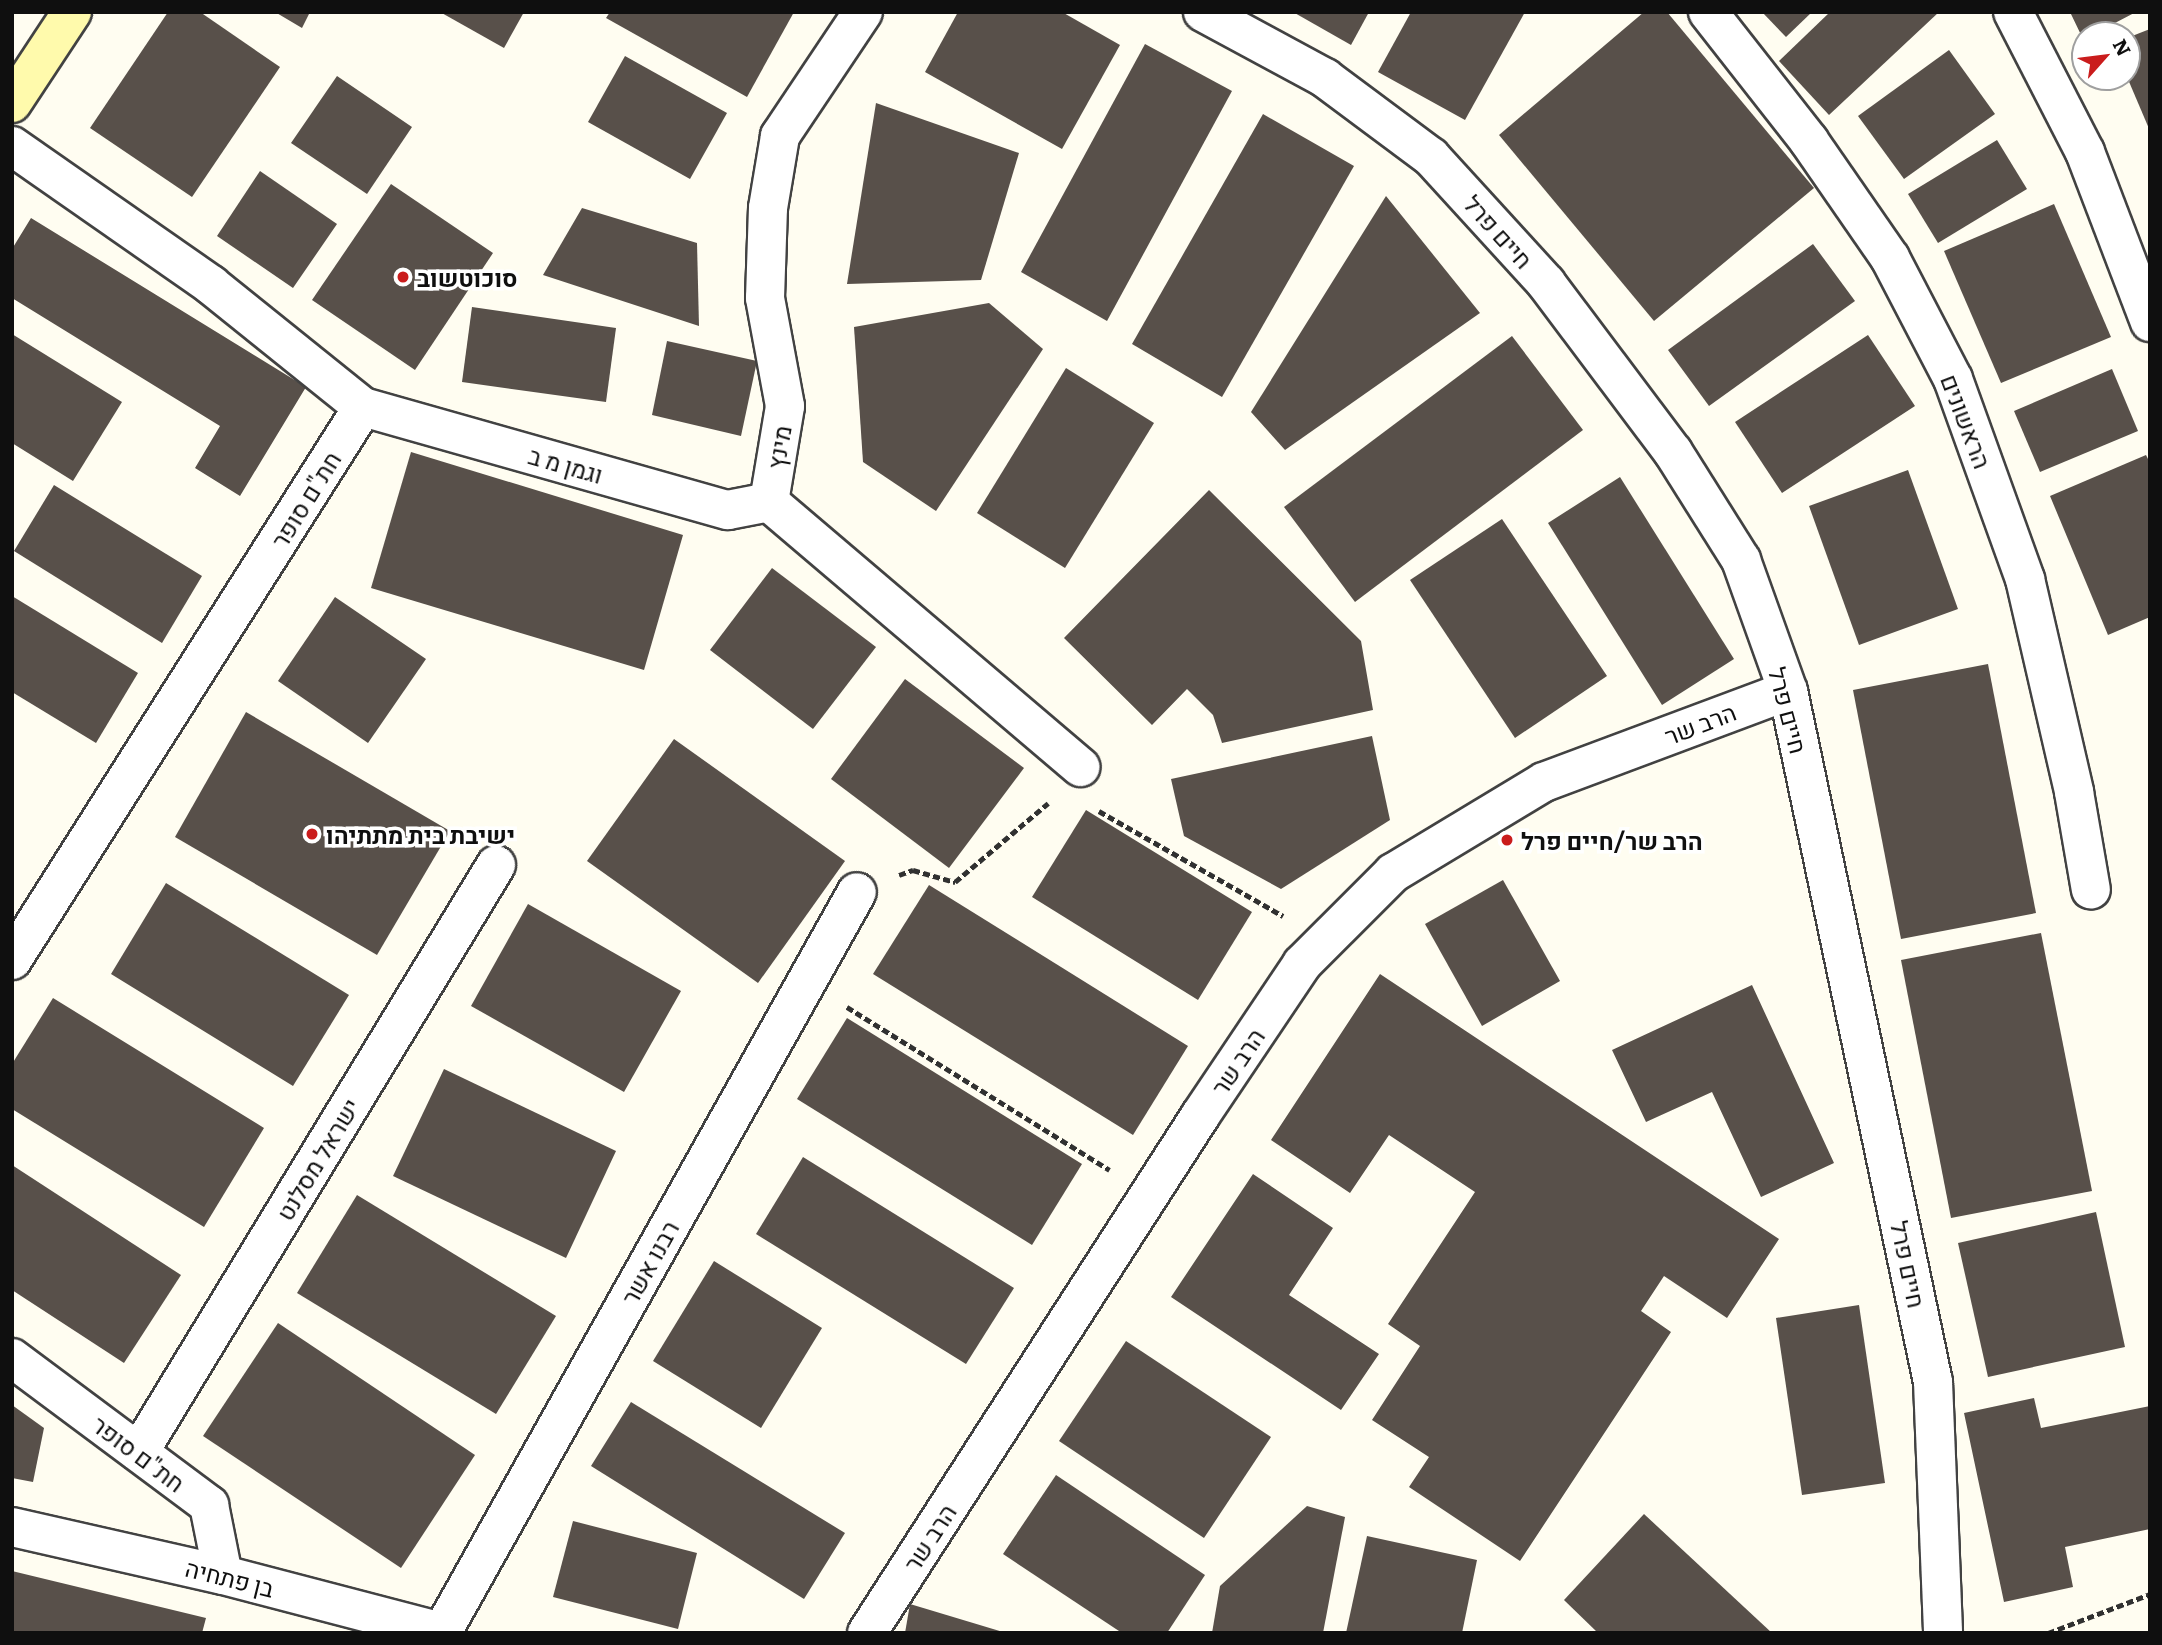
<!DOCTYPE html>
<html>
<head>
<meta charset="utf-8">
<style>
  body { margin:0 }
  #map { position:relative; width:2162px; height:1645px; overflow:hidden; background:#fffdf1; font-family:Literata,Heebo,serif }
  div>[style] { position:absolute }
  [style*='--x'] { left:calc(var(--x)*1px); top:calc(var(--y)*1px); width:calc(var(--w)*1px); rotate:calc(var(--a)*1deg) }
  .building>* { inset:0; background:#58504a }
  .path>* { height:4.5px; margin-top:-2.25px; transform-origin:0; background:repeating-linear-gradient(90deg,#313131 0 7px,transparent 0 10.5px) }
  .roads { filter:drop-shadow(2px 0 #424242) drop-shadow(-2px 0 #424242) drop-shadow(0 2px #424242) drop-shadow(0 -2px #424242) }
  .street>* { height:38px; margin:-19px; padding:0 19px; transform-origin:19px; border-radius:19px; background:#fff }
  .secondary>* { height:38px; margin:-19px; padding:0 19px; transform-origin:19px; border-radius:19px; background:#fffaac }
  .dots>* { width:19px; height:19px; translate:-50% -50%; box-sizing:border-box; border:4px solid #fff; border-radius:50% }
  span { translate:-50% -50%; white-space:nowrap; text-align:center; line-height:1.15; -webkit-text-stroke:7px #fff; paint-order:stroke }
  .street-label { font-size:24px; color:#0f0f0f }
  .poi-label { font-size:24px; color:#0f0f0f; font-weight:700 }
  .left { translate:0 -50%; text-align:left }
  .frame { position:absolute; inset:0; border:14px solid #0f0f0f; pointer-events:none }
  .north { position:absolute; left:2071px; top:21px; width:70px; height:70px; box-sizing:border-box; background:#fff; border:2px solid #9f9f9f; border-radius:50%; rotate:62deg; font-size:19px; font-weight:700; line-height:28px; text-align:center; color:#0f0f0f }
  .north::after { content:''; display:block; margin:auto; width:24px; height:32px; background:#ca1c1c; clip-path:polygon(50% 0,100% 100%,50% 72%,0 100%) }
</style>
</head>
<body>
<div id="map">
  <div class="building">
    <div style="clip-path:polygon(168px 12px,200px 12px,280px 67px,192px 197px,90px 128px)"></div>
    <div style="clip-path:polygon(275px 12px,310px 12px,302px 28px)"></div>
    <div style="clip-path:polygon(440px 12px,524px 12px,504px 48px)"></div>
    <div style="clip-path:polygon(610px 12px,794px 12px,747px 97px,606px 18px)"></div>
    <div style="clip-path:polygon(958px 12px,1062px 12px,1120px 45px,1062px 149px,925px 72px)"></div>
    <div style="clip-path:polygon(1293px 12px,1369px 12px,1351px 45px)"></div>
    <div style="clip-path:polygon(1411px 12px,1525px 12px,1465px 120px,1378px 72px)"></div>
    <div style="clip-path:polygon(1644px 12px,1667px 12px,1814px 188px,1654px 321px,1499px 135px)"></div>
    <div style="clip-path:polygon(1762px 12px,1812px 12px,1786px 37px)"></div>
    <div style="clip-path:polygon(1830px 12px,1939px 12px,1829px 115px,1779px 61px)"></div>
    <div style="clip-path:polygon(2070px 12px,2136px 12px,2092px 35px,2085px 35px,2083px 39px)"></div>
    <div style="clip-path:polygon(2150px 29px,2150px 131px,2127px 77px,2127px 38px)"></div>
    <div style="clip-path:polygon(1145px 44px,1232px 91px,1107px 321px,1021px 272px)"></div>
    <div style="clip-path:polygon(1949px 50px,1995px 114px,1904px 179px,1858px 116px)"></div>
    <div style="clip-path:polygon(625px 56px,727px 113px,690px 179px,588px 122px)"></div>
    <div style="clip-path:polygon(337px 76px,412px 127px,367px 194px,291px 143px)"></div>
    <div style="clip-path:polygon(876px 103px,1019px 153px,981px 280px,847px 284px)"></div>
    <div style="clip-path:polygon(1263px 114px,1354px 166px,1222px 397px,1132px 344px)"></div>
    <div style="clip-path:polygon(1997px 140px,2027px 189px,1938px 243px,1908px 194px)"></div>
    <div style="clip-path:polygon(260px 171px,337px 224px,293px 288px,217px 236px)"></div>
    <div style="clip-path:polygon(391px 184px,493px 253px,415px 370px,312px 300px)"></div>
    <div style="clip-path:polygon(1386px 196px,1480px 313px,1285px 450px,1251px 412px)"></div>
    <div style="clip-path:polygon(2054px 204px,2111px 337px,2001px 383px,1944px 251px)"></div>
    <div style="clip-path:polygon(582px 208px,697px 243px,699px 326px,543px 275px)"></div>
    <div style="clip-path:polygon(31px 218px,306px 387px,240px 496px,195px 468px,220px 426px,12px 298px,12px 249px)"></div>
    <div style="clip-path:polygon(1813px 244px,1855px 301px,1709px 406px,1668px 350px)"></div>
    <div style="clip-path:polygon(989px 303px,1043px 349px,936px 511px,863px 462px,854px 327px)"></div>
    <div style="clip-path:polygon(472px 307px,616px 328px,606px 402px,462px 382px)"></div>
    <div style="clip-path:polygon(12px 334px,122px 402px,73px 481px,12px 443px)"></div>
    <div style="clip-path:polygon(1868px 335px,1915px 406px,1782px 493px,1735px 422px)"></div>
    <div style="clip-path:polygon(1512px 336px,1583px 430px,1355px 602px,1284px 507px)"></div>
    <div style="clip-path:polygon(667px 341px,757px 361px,741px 436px,652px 415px)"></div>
    <div style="clip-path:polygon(1066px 368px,1154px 423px,1065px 568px,977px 513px)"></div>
    <div style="clip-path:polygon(2112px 369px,2138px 431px,2040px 472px,2014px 411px)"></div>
    <div style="clip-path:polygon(411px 452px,683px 535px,644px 670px,371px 588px)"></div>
    <div style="clip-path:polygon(2146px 455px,2150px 463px,2150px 617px,2108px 635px,2050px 496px)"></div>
    <div style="clip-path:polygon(1908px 470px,1958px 609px,1859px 645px,1809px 506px)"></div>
    <div style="clip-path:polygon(1620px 477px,1734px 659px,1662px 705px,1548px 523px)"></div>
    <div style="clip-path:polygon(54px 485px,202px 576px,162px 643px,14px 551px)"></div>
    <div style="clip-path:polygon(1209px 490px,1361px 641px,1373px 710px,1222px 743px,1213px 715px,1187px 689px,1152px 725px,1064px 638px)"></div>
    <div style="clip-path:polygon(1502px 519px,1607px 676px,1515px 738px,1410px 580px)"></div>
    <div style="clip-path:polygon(772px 568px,876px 647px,813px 729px,710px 650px)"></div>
    <div style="clip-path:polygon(12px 596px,138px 673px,96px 743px,12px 692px)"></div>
    <div style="clip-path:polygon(335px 597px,426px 659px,368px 743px,278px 681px)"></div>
    <div style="clip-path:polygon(1988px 664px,2036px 913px,1901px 939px,1853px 690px)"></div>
    <div style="clip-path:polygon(905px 679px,1024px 768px,949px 868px,831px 779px)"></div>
    <div style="clip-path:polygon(246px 712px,450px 831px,377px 955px,175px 837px)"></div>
    <div style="clip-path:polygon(1372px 736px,1390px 820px,1281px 889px,1184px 836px,1171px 779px)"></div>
    <div style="clip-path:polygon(674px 739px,845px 861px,758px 983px,587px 861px)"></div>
    <div style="clip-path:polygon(1086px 810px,1252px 912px,1198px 1000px,1032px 897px)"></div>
    <div style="clip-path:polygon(1503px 880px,1560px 981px,1482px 1026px,1425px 924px)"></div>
    <div style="clip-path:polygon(166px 883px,349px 995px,293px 1086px,111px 974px)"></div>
    <div style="clip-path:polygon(929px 885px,1188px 1046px,1133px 1135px,873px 974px)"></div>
    <div style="clip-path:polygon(528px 904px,681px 991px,624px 1092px,471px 1006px)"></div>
    <div style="clip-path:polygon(2041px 933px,2092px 1191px,1951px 1218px,1901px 960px)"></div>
    <div style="clip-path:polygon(1380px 974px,1779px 1239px,1727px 1318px,1664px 1276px,1641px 1311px,1671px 1332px,1520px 1561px,1409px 1487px,1429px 1457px,1372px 1420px,1420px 1346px,1388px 1324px,1475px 1192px,1389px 1135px,1350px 1193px,1271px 1140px)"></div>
    <div style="clip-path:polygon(1752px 985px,1834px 1163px,1761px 1197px,1712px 1092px,1646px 1122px,1612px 1050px)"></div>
    <div style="clip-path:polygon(53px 998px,264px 1128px,204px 1227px,12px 1109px,12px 1064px)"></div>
    <div style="clip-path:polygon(847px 1018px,1082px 1164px,1032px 1245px,797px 1099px)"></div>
    <div style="clip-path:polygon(444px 1069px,616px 1151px,566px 1258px,393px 1176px)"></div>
    <div style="clip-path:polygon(803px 1157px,1014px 1288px,966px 1364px,756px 1234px)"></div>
    <div style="clip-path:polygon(12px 1165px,181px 1275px,124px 1363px,12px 1290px)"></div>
    <div style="clip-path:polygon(1253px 1174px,1333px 1228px,1289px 1295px,1379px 1354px,1341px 1410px,1171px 1297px)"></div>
    <div style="clip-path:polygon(357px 1195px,556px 1316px,496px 1414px,297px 1293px)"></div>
    <div style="clip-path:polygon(2096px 1212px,2125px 1347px,1988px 1377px,1958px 1243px)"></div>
    <div style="clip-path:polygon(714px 1261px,822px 1328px,761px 1428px,653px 1361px)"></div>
    <div style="clip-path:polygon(1859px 1305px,1885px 1483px,1802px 1495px,1776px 1318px)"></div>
    <div style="clip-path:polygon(278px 1323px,475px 1455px,401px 1568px,203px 1436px)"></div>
    <div style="clip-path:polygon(1126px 1341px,1271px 1437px,1204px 1538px,1059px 1441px)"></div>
    <div style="clip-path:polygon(2034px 1398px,2041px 1428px,2150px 1406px,2150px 1529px,2065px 1547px,2073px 1587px,2004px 1602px,1964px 1413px)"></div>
    <div style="clip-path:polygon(631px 1402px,845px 1533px,804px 1599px,591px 1466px)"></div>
    <div style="clip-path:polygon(12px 1405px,44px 1428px,33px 1482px,12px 1478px)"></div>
    <div style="clip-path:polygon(1056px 1475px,1205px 1575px,1167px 1633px,1122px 1633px,1003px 1554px)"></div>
    <div style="clip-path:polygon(1307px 1506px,1345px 1517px,1323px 1633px,1212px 1633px,1220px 1586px)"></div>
    <div style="clip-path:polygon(1644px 1514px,1772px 1633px,1598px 1633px,1564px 1600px)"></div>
    <div style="clip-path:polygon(573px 1521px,697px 1553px,678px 1629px,553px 1597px)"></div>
    <div style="clip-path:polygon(1367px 1536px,1477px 1560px,1462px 1633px,1346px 1633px)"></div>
    <div style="clip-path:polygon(12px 1571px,206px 1618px,202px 1633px,12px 1633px)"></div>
    <div style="clip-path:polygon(910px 1604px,1003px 1632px,1003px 1633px,905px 1633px)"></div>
  </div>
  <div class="path">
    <div style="--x:1099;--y:811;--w:212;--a:29.7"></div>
    <div style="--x:899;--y:875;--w:15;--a:-20"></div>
    <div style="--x:913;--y:870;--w:44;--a:15.9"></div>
    <div style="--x:955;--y:882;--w:122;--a:-40.3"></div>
    <div style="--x:847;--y:1007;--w:309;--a:31.8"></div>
    <div style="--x:2048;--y:1633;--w:109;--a:-20.9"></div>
  </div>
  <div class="roads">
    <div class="street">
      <div style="--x:1203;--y:12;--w:139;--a:28.4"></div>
      <div style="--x:1325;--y:78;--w:132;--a:36.7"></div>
      <div style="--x:1431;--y:157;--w:171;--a:47.6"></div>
      <div style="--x:1546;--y:283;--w:211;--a:53.1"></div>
      <div style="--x:1673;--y:452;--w:128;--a:57.8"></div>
      <div style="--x:1741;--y:560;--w:139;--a:70.3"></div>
      <div style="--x:1788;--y:691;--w:706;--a:78.15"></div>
      <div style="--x:1933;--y:1382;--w:251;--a:87.7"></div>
      <div style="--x:1708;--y:12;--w:164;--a:51.9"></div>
      <div style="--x:1809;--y:141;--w:142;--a:55.3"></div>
      <div style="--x:1890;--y:258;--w:136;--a:62.5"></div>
      <div style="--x:1953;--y:379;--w:213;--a:70.2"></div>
      <div style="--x:2025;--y:579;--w:219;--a:77"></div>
      <div style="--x:2074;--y:792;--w:99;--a:80.2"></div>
      <div style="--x:2013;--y:12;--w:157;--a:62.8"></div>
      <div style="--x:2085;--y:152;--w:182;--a:69.1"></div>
      <div style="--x:12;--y:146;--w:243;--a:34.9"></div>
      <div style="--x:211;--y:285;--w:195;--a:38.8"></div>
      <div style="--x:363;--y:407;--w:655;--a:122.4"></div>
      <div style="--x:363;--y:407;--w:379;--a:15.8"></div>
      <div style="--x:728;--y:510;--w:42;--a:-11"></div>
      <div style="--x:769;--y:502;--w:97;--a:-80.5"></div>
      <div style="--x:785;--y:406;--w:110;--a:-100.5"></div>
      <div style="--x:765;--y:298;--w:90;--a:-88.1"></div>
      <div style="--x:768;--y:208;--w:73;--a:-80.5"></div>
      <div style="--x:780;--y:136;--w:149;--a:-56.2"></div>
      <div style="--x:769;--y:502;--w:409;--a:40.4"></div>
      <div style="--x:12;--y:1358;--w:246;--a:36.7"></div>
      <div style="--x:209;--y:1505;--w:71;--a:78.7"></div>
      <div style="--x:139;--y:1452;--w:687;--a:-58.69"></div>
      <div style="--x:12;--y:1527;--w:216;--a:12.8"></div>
      <div style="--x:223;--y:1575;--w:230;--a:14.6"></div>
      <div style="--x:442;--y:1632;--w:848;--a:-60.72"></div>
      <div style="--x:867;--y:1633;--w:615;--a:-57.21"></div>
      <div style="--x:1200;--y:1116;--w:183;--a:-56.1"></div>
      <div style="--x:1302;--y:964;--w:129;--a:-45"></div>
      <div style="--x:1393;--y:873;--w:176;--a:-31.1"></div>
      <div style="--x:1544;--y:782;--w:260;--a:-20.5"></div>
    </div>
    <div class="secondary">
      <div style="--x:12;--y:103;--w:109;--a:-56.6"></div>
    </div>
  </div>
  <div class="dots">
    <div style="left:403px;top:277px;background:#ca1c1c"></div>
    <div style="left:312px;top:834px;background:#ca1c1c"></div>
    <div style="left:1507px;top:840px;background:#ca1c1c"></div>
  </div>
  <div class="street-label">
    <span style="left:1499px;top:231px;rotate:48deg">חיים פרל</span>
    <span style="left:1967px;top:421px;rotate:69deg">הראשונים</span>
    <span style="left:778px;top:447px;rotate:-80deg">מינץ</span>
    <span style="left:566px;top:464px;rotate:16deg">וגמן מ ב</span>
    <span style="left:305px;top:499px;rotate:-58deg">חת"ם סופר</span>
    <span style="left:1789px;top:710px;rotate:75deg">חיים פרל</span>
    <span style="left:1700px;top:723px;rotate:-21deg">הרב שר</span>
    <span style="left:1237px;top:1061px;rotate:-56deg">הרב שר</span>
    <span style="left:317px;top:1159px;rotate:-59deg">ישראל מסלנט</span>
    <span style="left:649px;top:1262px;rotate:-61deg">רבנו אשר</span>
    <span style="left:1909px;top:1264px;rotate:78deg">חיים פרל</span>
    <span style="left:139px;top:1453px;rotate:37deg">חת"ם סופר</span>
    <span style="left:929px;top:1537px;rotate:-57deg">הרב שר</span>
    <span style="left:230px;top:1577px;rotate:14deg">בן פתחיה</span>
  </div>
  <div class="poi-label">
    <span class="left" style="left:417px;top:277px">סוכוטשוב</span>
    <span class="left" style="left:326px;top:834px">ישיבת בית מתתיהו</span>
    <span class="left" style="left:1521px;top:840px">הרב שר/חיים פרל</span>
  </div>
  <div class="frame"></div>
  <div class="north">N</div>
</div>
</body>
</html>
